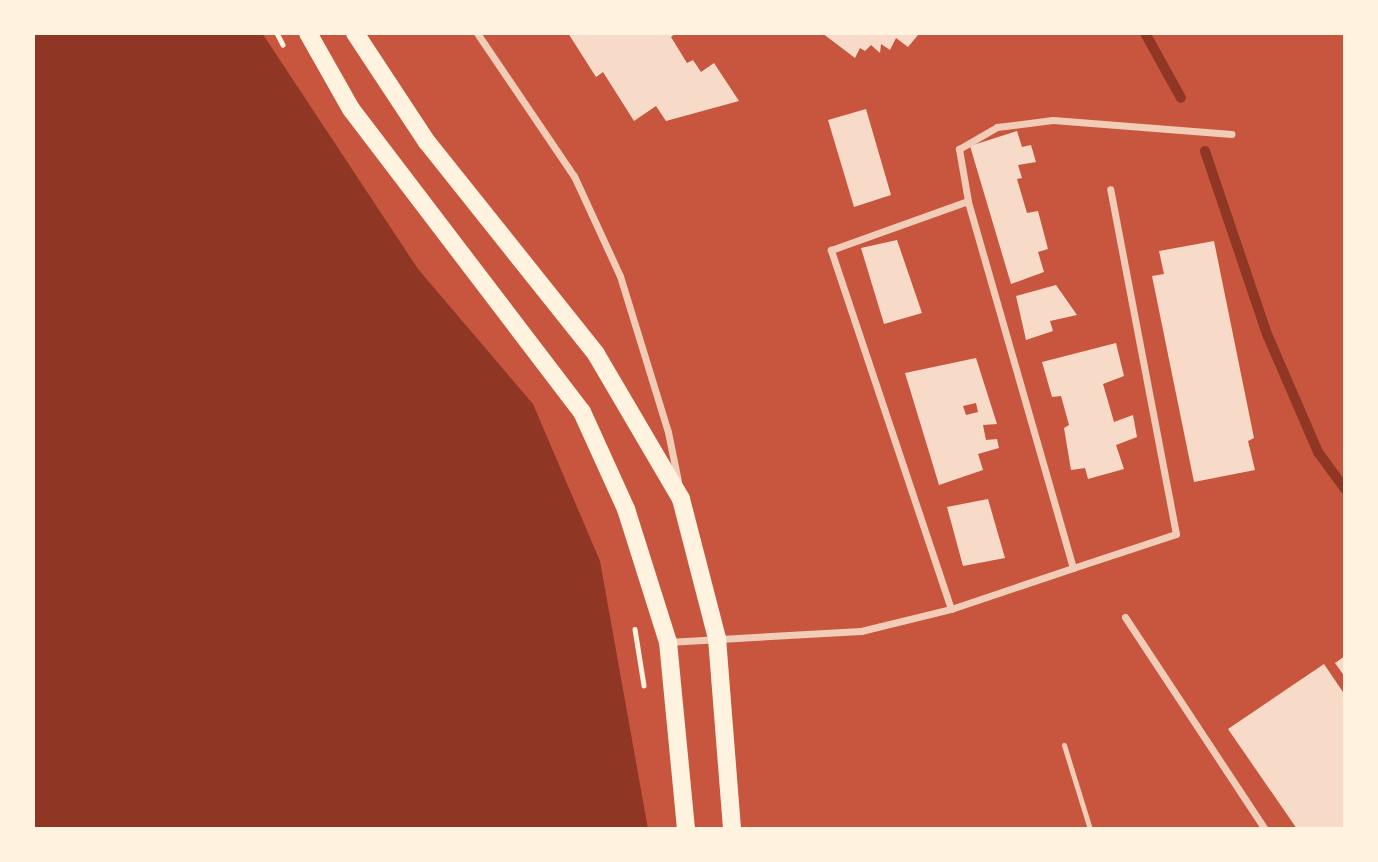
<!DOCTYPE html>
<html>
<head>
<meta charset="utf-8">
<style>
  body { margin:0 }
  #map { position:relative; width:1378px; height:862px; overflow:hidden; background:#c8553d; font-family:"Zilla Slab",serif }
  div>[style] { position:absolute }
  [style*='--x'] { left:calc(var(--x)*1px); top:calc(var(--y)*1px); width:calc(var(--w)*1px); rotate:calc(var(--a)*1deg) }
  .water>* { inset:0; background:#8f3625 }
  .stream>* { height:10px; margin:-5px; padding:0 5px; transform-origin:5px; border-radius:5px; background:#8f3625 }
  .building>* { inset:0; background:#f7dbc8 }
  .path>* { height:4.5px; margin:-2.25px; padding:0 2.25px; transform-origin:2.25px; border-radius:2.25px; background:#fff3e0 }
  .service>* { height:5px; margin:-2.5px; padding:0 2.5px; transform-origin:2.5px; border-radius:2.5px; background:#f1ccb7 }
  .minor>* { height:7px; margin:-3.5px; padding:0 3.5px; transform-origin:3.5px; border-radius:3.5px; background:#f1ccb7 }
  .primary>* { height:18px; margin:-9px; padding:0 9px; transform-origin:9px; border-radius:9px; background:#fff3e0 }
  span { translate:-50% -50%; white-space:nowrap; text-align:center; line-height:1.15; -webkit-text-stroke:5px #fff3e0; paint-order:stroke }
  .frame { position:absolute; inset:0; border:35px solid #fff3e0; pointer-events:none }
</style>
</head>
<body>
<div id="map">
  <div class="water">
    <div style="clip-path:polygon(33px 33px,262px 33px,418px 269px,533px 404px,600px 561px,648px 829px,33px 829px)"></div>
  </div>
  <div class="stream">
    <div style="--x:1145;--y:33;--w:74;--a:61"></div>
    <div style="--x:1205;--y:151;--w:193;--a:71.3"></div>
    <div style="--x:1267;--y:334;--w:129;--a:66.6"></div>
    <div style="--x:1318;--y:452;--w:46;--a:53.9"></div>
  </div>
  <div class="building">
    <div style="clip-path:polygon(568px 33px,676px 33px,671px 37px,687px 63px,693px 60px,701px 72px,714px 63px,739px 101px,666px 121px,656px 106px,634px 121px,603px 72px,596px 77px)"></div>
    <div style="clip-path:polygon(822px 33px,915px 33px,918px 35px,908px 47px,896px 38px,890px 50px,881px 44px,880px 53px,871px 45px,865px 51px,860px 48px,855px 58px)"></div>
    <div style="clip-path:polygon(866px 109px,891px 195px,854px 207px,828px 120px)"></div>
    <div style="clip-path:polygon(1017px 131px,1022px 147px,1031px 145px,1036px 162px,1018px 165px,1022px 178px,1017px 179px,1027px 213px,1038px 211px,1048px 249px,1038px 252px,1044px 272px,1011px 284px,970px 146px)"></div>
    <div style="clip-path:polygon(897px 240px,922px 313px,884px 324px,861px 248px)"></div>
    <div style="clip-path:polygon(1214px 241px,1254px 438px,1248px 441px,1255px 470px,1194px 482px,1152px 276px,1164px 274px,1159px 251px)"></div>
    <div style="clip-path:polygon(1056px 285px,1077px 315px,1050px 321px,1053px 331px,1026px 340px,1016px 296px)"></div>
    <div style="clip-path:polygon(1116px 343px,1124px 376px,1103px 384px,1114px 422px,1133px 415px,1137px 437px,1116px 445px,1124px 469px,1088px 479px,1085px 468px,1071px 470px,1064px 428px,1069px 425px,1061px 396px,1052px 397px,1042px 362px)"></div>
    <div style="clip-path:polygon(evenodd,976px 358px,997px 424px,983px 425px,986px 440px,997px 439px,999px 448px,978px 454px,983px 470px,939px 485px,905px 373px,976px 358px,976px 403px,978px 412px,966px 415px,963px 406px,976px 403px)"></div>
    <div style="clip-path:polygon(988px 499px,1005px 558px,963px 566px,947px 507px)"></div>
    <div style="clip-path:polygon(1345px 656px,1345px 677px,1335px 663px)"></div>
    <div style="clip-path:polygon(1324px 664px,1345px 695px,1345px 829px,1297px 829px,1228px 729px)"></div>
  </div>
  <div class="path">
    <div style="--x:277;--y:33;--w:13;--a:63"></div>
    <div style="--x:635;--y:629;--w:57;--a:80.9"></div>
  </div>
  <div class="service">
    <div style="--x:1064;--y:745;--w:85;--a:72.8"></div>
  </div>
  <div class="minor">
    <div style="--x:477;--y:33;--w:173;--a:55.9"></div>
    <div style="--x:574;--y:176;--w:110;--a:65.3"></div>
    <div style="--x:620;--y:276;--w:163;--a:72.9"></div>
    <div style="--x:668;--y:432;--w:50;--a:78.5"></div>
    <div style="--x:1073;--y:568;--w:108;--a:-18.3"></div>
    <div style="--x:1176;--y:534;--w:351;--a:-100.8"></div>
    <div style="--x:951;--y:609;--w:379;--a:-108.5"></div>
    <div style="--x:831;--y:250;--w:145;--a:-19.7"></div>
    <div style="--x:1125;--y:617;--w:254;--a:56.6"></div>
    <div style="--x:668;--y:642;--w:193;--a:-3.3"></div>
    <div style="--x:861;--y:631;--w:93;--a:-13.7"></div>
    <div style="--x:951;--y:609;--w:129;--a:-18.6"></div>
    <div style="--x:1073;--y:568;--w:382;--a:-106"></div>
    <div style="--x:968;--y:201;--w:53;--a:-99.8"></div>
    <div style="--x:959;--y:149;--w:44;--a:-30.1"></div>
    <div style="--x:997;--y:127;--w:56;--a:-7.1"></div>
    <div style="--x:1053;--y:120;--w:179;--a:4.5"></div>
  </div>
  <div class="primary">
    <div style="--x:308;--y:33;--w:87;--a:60.5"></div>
    <div style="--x:351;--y:109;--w:381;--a:52.7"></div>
    <div style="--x:582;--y:412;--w:107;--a:65.6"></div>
    <div style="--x:626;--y:509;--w:139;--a:72.5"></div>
    <div style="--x:668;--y:642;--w:188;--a:84.5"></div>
    <div style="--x:355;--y:33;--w:131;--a:56.6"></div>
    <div style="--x:427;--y:142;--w:271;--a:51.4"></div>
    <div style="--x:596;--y:354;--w:168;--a:59.6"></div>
    <div style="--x:681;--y:499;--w:144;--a:75.5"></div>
    <div style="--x:717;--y:638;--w:192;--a:85.5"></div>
  </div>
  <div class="frame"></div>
</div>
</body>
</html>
